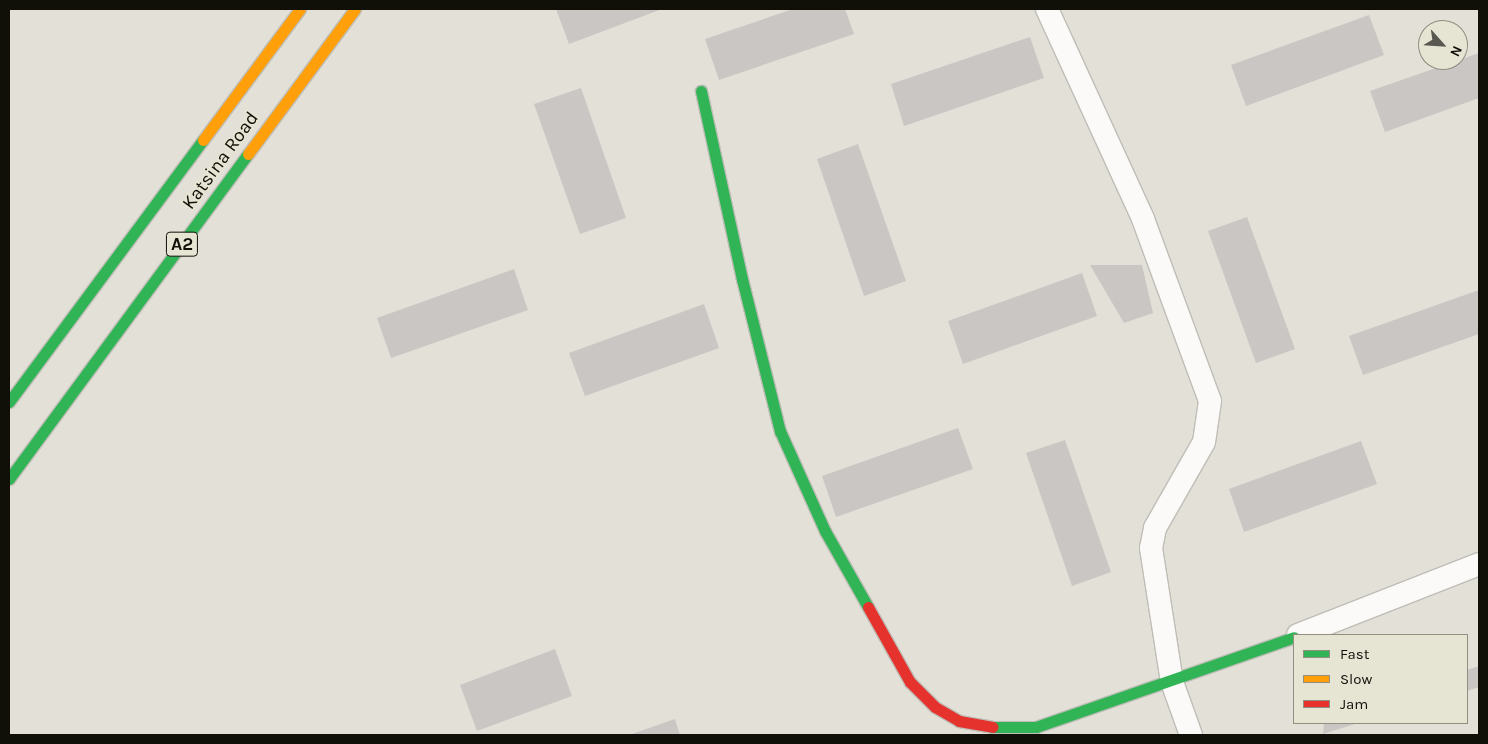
<!DOCTYPE html>
<html>
<head>
<meta charset="utf-8">
<style>
  body { margin:0 }
  #map { position:relative; width:1488px; height:744px; overflow:hidden; background:#e2e0d7; font-family:Karla,sans-serif }
  div>[style] { position:absolute }
  [style*='--x'] { left:calc(var(--x)*1px); top:calc(var(--y)*1px); width:calc(var(--w)*1px); rotate:calc(var(--a)*1deg) }
  .building>* { inset:0; background:#c9c6c4 }
  .roads { filter:drop-shadow(1px 0 #bebdb6) drop-shadow(-1px 0 #bebdb6) drop-shadow(0 1px #bebdb6) drop-shadow(0 -1px #bebdb6) }
  .street>* { height:22px; margin:-11px; padding:0 11px; transform-origin:11px; border-radius:11px; background:#fbfaf9 }
  .fast>* { height:11px; margin:-5.5px; padding:0 5.5px; transform-origin:5.5px; border-radius:5.5px; background:#30b455 }
  .slow>* { height:11px; margin:-5.5px; padding:0 5.5px; transform-origin:5.5px; border-radius:5.5px; background:#ff9f0a }
  .jam>* { height:11px; margin:-5.5px; padding:0 5.5px; transform-origin:5.5px; border-radius:5.5px; background:#e5322d }
  span { translate:-50% -50%; white-space:nowrap; text-align:center; line-height:1.15; -webkit-text-stroke:4px #e6e4d2; paint-order:stroke }
  .shield-label span { padding:1px 4px; background:#e6e4d2; border:1px solid; border-radius:4px; -webkit-text-stroke-width:0 }
  .shield-label { font-size:18px; color:#101009; font-weight:700 }
  .street-label { font-size:19px; color:#101009 }
  .frame { position:absolute; inset:0; border:10px solid #101009; pointer-events:none }
  .legend { position:absolute; left:1293px; top:634px; width:175px; height:90px; box-sizing:border-box; background:#e6e4d2; border:1px solid #908f82; margin:0; padding:6px 9px; list-style:none; font-size:15px; color:#101009 }
  .legend li { display:flex; align-items:center; gap:10px; height:25px }
  .legend b { width:25px; border:1px solid #908f82 }
  .north { position:absolute; left:1418px; top:20px; width:50px; height:50px; box-sizing:border-box; background:#e6e4d2; border:1px solid #908f82; border-radius:50%; rotate:116deg; font-size:14px; font-weight:700; line-height:20px; text-align:center; color:#101009 }
  .north::after { content:''; display:block; margin:auto; width:18px; height:22px; background:#5a5951; clip-path:polygon(50% 0,100% 100%,50% 72%,0 100%) }
</style>
</head>
<body>
<div id="map">
  <div class="building">
    <div style="clip-path:polygon(556px 9px,662px 9px,569px 44px)"></div>
    <div style="clip-path:polygon(793px 9px,845px 9px,854px 34px,719px 80px,705px 39px)"></div>
    <div style="clip-path:polygon(1369px 15px,1384px 55px,1246px 106px,1231px 65px)"></div>
    <div style="clip-path:polygon(1030px 37px,1044px 78px,904px 126px,891px 84px)"></div>
    <div style="clip-path:polygon(1479px 53px,1479px 98px,1385px 132px,1370px 91px)"></div>
    <div style="clip-path:polygon(581px 88px,626px 218px,580px 234px,534px 104px)"></div>
    <div style="clip-path:polygon(858px 144px,906px 281px,864px 296px,817px 159px)"></div>
    <div style="clip-path:polygon(1247px 217px,1295px 349px,1256px 363px,1208px 231px)"></div>
    <div style="clip-path:polygon(1090px 265px,1142px 265px,1153px 313px,1124px 323px)"></div>
    <div style="clip-path:polygon(514px 269px,528px 310px,391px 358px,377px 318px)"></div>
    <div style="clip-path:polygon(1082px 273px,1097px 316px,963px 364px,948px 321px)"></div>
    <div style="clip-path:polygon(1479px 290px,1479px 334px,1363px 375px,1349px 336px)"></div>
    <div style="clip-path:polygon(704px 304px,719px 348px,585px 396px,569px 353px)"></div>
    <div style="clip-path:polygon(958px 428px,973px 469px,836px 517px,822px 476px)"></div>
    <div style="clip-path:polygon(1065px 440px,1111px 572px,1072px 586px,1026px 453px)"></div>
    <div style="clip-path:polygon(1361px 441px,1377px 484px,1244px 532px,1229px 489px)"></div>
    <div style="clip-path:polygon(555px 649px,572px 696px,477px 731px,460px 685px)"></div>
    <div style="clip-path:polygon(1479px 666px,1479px 687px,1467px 691px,1467px 670px)"></div>
    <div style="clip-path:polygon(675px 719px,680px 735px,629px 735px)"></div>
    <div style="clip-path:polygon(1324px 723px,1358px 723px,1323px 734px)"></div>
  </div>
  <div class="roads">
    <div class="street">
      <div style="--x:1047;--y:9;--w:231;--a:65.4"></div>
      <div style="--x:1143;--y:219;--w:194;--a:69.8"></div>
      <div style="--x:1210;--y:401;--w:41;--a:98.3"></div>
      <div style="--x:1204;--y:442;--w:99;--a:119.7"></div>
      <div style="--x:1155;--y:528;--w:20;--a:101"></div>
      <div style="--x:1151;--y:548;--w:136;--a:81.1"></div>
      <div style="--x:1172;--y:682;--w:56;--a:70.3"></div>
      <div style="--x:1298;--y:635;--w:194;--a:-21.4"></div>
    </div>
    <div class="fast">
      <div style="--x:701;--y:91;--w:192;--a:77.7"></div>
      <div style="--x:742;--y:279;--w:157;--a:76"></div>
      <div style="--x:780;--y:431;--w:110;--a:65.8"></div>
      <div style="--x:825;--y:531;--w:87;--a:60.5"></div>
      <div style="--x:9;--y:402;--w:326;--a:-53.5"></div>
      <div style="--x:9;--y:479;--w:403;--a:-53.7"></div>
      <div style="--x:992;--y:727;--w:44;--a:0"></div>
      <div style="--x:1036;--y:727;--w:273;--a:-19.2"></div>
    </div>
    <div class="slow">
      <div style="--x:203;--y:140;--w:163;--a:-53.5"></div>
      <div style="--x:248;--y:154;--w:180;--a:-53.6"></div>
    </div>
    <div class="jam">
      <div style="--x:868;--y:607;--w:86;--a:60.8"></div>
      <div style="--x:910;--y:682;--w:35;--a:45"></div>
      <div style="--x:935;--y:707;--w:28;--a:30"></div>
      <div style="--x:959;--y:721;--w:34;--a:10"></div>
    </div>
  </div>
  <div class="shield-label">
    <span style="left:182px;top:244px">A2</span>
  </div>
  <div class="street-label">
    <span style="left:221px;top:161px;rotate:-54deg">Katsina Road</span>
  </div>
  <div class="frame"></div>
  <ul class="legend">
  <li><b style="height:6px;background:#30b455"></b>Fast</li>
  <li><b style="height:6px;background:#ff9f0a"></b>Slow</li>
  <li><b style="height:6px;background:#e5322d"></b>Jam</li>
  </ul>
  <div class="north">N</div>
</div>
</body>
</html>
